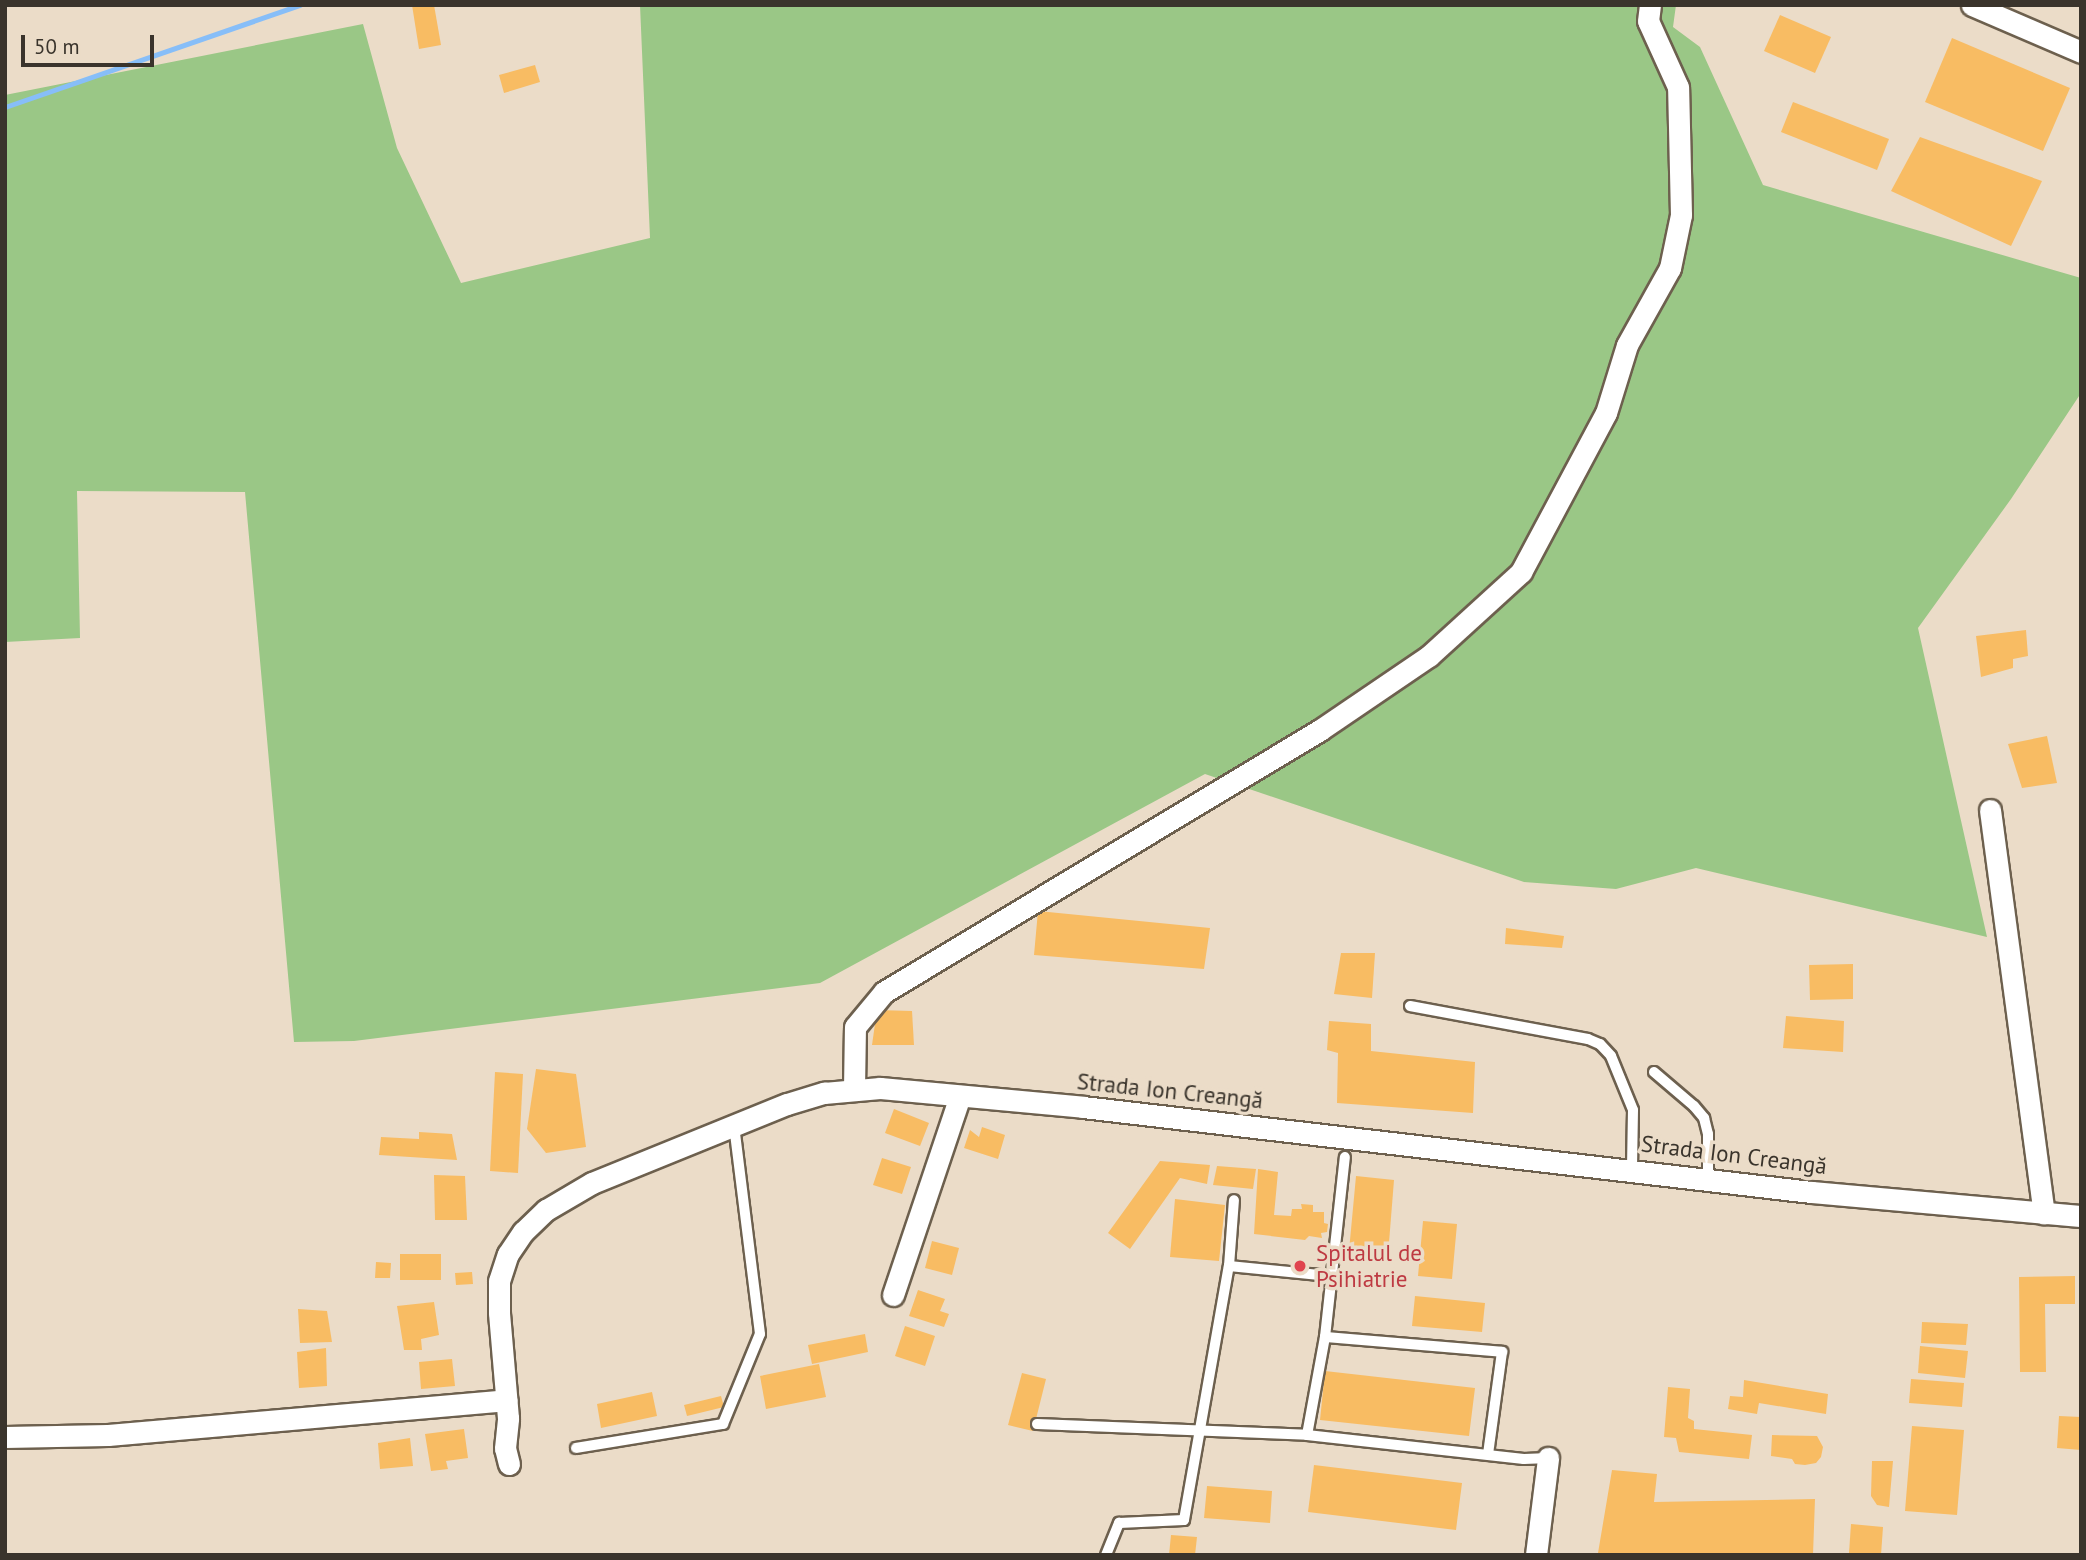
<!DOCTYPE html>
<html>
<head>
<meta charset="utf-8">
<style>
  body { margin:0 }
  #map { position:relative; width:2086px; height:1560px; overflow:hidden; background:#ebdcc8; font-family:"PT Sans",sans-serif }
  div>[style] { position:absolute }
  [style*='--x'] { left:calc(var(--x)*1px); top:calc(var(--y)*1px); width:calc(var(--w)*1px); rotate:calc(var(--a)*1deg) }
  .green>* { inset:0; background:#9ac786 }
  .stream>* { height:5px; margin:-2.5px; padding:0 2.5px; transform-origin:2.5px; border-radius:2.5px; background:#87bef8 }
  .building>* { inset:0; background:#f8bc63 }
  .roads { filter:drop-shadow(2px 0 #6d604e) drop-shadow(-2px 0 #6d604e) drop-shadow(0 2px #6d604e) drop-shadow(0 -2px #6d604e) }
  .lane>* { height:10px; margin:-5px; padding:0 5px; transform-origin:5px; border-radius:5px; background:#fff }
  .street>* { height:21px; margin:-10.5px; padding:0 10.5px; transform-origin:10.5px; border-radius:10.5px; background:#fff }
  .dots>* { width:19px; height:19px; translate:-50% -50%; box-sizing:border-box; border:4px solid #ebdcc8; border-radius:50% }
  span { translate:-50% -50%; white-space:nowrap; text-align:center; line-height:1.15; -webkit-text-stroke:7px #ebdcc8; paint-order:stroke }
  .street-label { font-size:23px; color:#3a342c }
  .health-label { font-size:23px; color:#be3a42 }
  .left { translate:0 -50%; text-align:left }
  .frame { position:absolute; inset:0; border:7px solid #3a342c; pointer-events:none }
  .scale { position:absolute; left:21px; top:35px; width:133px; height:32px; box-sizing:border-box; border:4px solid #3a342c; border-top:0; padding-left:9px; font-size:21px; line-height:24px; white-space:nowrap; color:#3a342c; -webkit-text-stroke:5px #ebdcc8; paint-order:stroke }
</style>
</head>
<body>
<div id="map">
  <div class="green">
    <div style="clip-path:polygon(640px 5px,1676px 5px,1673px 27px,1700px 47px,1763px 185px,2081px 278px,2081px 393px,2011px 499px,1918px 628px,1987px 937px,1696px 868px,1616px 889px,1524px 882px,1205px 774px,820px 983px,354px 1041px,294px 1042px,245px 492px,77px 491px,80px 638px,5px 642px,5px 95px,363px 24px,397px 148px,461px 283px,650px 238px)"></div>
  </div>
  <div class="stream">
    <div style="--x:5;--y:107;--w:312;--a:-19.1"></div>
  </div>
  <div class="building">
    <div style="clip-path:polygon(412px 5px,434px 5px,441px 45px,419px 49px)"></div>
    <div style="clip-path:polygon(1780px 15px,1831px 37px,1815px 73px,1764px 51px)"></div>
    <div style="clip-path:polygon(1952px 38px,2070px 88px,2043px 151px,1925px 102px)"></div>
    <div style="clip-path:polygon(535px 65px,540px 82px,504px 93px,499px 75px)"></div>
    <div style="clip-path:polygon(1793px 102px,1889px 139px,1877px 170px,1781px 132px)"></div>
    <div style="clip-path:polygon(1920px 137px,2042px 181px,2011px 246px,1891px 191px)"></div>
    <div style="clip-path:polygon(2026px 630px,2028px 656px,2013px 659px,2013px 668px,1981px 677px,1976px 636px)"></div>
    <div style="clip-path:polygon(2047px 736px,2057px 783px,2022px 788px,2008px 744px)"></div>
    <div style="clip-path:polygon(1038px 911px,1210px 928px,1204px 969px,1034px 955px)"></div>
    <div style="clip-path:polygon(1506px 928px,1564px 936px,1562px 948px,1505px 944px)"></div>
    <div style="clip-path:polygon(1341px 953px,1375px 953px,1372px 998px,1334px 994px)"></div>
    <div style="clip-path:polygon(1853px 964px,1853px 999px,1810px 1000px,1809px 965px)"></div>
    <div style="clip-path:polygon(877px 1010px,912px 1011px,914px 1045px,872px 1045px)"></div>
    <div style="clip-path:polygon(1786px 1016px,1844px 1021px,1843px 1052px,1783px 1048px)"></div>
    <div style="clip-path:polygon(1329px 1021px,1371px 1024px,1371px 1051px,1475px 1062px,1473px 1113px,1337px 1103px,1338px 1053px,1327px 1050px)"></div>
    <div style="clip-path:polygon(536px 1069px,576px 1074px,586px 1147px,546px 1153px,527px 1129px)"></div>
    <div style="clip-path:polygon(495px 1072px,523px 1074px,518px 1173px,490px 1171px)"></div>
    <div style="clip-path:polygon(894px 1109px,929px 1123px,920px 1146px,885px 1133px)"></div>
    <div style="clip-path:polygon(982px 1127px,1005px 1135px,998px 1159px,964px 1148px,970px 1130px,979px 1137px)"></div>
    <div style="clip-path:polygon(419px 1132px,452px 1134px,457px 1160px,379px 1155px,381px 1137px,419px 1139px)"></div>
    <div style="clip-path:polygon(882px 1158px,911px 1167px,902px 1194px,873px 1185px)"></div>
    <div style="clip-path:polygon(1160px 1161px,1210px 1165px,1207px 1184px,1180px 1178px,1130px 1249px,1108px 1233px)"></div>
    <div style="clip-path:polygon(1217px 1166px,1256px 1169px,1253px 1189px,1213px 1185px)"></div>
    <div style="clip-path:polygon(1258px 1169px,1278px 1172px,1274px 1215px,1291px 1216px,1292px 1209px,1302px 1209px,1301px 1204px,1313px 1205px,1313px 1212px,1324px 1212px,1324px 1223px,1328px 1224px,1327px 1232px,1321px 1233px,1322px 1238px,1309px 1236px,1305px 1240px,1254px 1234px)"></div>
    <div style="clip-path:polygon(434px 1175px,465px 1176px,467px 1220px,435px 1220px)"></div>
    <div style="clip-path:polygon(1356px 1176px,1394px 1180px,1388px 1255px,1349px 1251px)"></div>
    <div style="clip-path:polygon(1175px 1199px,1225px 1205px,1219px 1261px,1170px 1257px)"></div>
    <div style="clip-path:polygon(1423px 1221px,1457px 1224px,1452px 1279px,1418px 1276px)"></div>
    <div style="clip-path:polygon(932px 1241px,959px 1248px,952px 1275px,925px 1268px)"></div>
    <div style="clip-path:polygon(400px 1254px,441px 1254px,441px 1280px,400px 1280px)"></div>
    <div style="clip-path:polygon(376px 1262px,391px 1263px,390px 1278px,375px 1278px)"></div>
    <div style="clip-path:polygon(472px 1272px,473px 1284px,456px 1285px,455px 1273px)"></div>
    <div style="clip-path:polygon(2075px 1276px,2075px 1304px,2045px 1304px,2046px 1372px,2020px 1372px,2019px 1277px)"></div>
    <div style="clip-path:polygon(918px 1290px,945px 1299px,940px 1311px,949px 1314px,944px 1327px,909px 1316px)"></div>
    <div style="clip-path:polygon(1415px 1296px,1485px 1303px,1482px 1332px,1412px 1326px)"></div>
    <div style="clip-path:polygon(434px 1302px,439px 1335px,421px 1339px,422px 1350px,404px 1350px,397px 1306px)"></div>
    <div style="clip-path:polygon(298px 1309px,327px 1311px,332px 1342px,300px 1343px)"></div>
    <div style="clip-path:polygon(1922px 1322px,1968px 1324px,1966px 1345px,1921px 1343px)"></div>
    <div style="clip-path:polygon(905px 1326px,935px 1336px,925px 1366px,895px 1356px)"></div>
    <div style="clip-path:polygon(865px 1334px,868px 1352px,812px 1364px,808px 1345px)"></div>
    <div style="clip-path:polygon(1920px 1346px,1968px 1351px,1965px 1378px,1918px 1373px)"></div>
    <div style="clip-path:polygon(326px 1348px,327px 1386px,299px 1388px,297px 1352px)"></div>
    <div style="clip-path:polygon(452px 1359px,455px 1386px,421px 1389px,419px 1362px)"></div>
    <div style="clip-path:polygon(819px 1364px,826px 1397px,766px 1409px,760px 1376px)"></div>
    <div style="clip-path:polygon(1325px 1371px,1475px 1388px,1469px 1436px,1320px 1420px)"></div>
    <div style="clip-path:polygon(1022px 1373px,1046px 1379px,1033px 1431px,1008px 1425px)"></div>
    <div style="clip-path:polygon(1911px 1379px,1964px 1383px,1962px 1407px,1909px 1403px)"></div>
    <div style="clip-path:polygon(1744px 1380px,1828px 1394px,1826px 1414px,1759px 1403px,1757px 1414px,1728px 1409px,1730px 1396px,1743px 1397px)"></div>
    <div style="clip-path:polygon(1668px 1387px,1690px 1389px,1688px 1418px,1694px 1421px,1694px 1429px,1752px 1435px,1749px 1459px,1679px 1452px,1676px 1438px,1664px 1437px)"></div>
    <div style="clip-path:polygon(652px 1392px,657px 1416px,601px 1428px,597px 1404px)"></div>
    <div style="clip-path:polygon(721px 1396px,724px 1407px,687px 1416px,684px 1405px)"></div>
    <div style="clip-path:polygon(2059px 1416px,2081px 1417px,2081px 1450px,2057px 1448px)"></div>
    <div style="clip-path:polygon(1912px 1426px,1964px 1430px,1957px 1515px,1905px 1511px)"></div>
    <div style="clip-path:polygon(464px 1429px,468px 1458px,446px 1461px,448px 1469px,431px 1471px,425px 1434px)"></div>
    <div style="clip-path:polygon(1772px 1435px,1817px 1436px,1823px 1447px,1821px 1457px,1816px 1463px,1805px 1465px,1795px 1464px,1792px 1459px,1771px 1456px)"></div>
    <div style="clip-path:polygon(410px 1438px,413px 1466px,380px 1469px,378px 1443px)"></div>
    <div style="clip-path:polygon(1872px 1461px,1893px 1461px,1889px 1507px,1877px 1505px,1871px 1496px)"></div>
    <div style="clip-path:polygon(1314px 1465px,1462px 1483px,1456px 1530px,1308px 1512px)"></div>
    <div style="clip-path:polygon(1612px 1470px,1657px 1474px,1654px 1502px,1815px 1499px,1813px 1555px,1598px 1553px)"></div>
    <div style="clip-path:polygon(1207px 1486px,1272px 1491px,1270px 1523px,1204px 1518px)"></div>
    <div style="clip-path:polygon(1851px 1524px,1883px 1527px,1881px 1555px,1849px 1553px)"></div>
    <div style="clip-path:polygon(1171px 1535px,1197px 1537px,1195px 1555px,1169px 1555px)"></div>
  </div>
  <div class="roads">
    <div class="lane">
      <div style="--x:1410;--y:1006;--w:181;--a:10.5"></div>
      <div style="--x:1588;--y:1039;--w:13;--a:23"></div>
      <div style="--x:1600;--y:1044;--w:16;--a:47"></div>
      <div style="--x:1611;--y:1056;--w:58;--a:67.8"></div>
      <div style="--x:1633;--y:1110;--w:59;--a:91"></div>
      <div style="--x:1654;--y:1072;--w:52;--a:40.4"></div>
      <div style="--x:1694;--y:1106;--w:16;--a:50"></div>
      <div style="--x:1704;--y:1118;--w:16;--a:76"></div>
      <div style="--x:1708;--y:1134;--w:45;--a:90"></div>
      <div style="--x:1229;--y:1266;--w:101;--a:5.7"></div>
      <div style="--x:1325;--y:1337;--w:178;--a:4.8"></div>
      <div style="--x:1502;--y:1352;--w:103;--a:97.8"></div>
      <div style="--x:1037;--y:1424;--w:270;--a:2.3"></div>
      <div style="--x:1307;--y:1435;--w:218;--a:6.3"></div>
      <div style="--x:1524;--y:1459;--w:24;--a:-2"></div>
      <div style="--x:1307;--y:1435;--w:100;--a:-79.6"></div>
      <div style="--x:1325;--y:1337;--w:181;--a:-83.7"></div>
      <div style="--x:576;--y:1448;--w:149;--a:-9.3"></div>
      <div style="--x:723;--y:1424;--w:97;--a:-67.7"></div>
      <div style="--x:760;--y:1334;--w:211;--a:-97.1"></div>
      <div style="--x:1106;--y:1555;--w:35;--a:-68"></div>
      <div style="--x:1119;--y:1523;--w:65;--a:-2.6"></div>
      <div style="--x:1184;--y:1520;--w:258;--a:-80"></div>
      <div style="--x:1229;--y:1266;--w:66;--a:-85.7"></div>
    </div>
    <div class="street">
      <div style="--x:1972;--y:5;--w:119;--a:23.3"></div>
      <div style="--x:1990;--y:810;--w:407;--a:82.4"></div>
      <div style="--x:854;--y:1089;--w:62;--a:-89.1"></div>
      <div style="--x:855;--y:1027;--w:45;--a:-50.4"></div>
      <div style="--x:884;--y:992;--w:509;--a:-31"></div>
      <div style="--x:1320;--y:730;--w:132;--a:-34.2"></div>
      <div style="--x:1429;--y:656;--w:125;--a:-42.4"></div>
      <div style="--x:1521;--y:572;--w:180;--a:-61.9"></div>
      <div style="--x:1606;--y:413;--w:71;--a:-72.8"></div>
      <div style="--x:1627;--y:345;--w:88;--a:-60.8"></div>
      <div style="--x:1670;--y:268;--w:54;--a:-78.3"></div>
      <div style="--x:1681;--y:215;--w:128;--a:-91.3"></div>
      <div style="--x:1678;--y:87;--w:72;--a:-114.4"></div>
      <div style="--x:1648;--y:21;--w:16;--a:-83"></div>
      <div style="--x:893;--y:1295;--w:210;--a:-71.4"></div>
      <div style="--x:5;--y:1437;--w:103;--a:-1.1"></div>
      <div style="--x:108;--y:1435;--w:400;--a:-5"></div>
      <div style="--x:509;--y:1464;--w:16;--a:-104"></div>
      <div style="--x:505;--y:1448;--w:30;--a:-84"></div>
      <div style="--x:508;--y:1418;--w:106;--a:-94.9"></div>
      <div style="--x:499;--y:1312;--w:31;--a:-90"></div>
      <div style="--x:499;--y:1281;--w:28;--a:-72"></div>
      <div style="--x:508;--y:1254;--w:27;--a:-56"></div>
      <div style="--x:523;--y:1232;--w:32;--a:-44"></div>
      <div style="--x:546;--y:1210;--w:53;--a:-30.4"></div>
      <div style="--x:592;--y:1183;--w:210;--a:-22.1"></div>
      <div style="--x:787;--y:1104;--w:39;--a:-17"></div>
      <div style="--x:824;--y:1093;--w:56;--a:-5.1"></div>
      <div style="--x:880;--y:1088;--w:204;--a:5.3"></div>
      <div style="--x:1083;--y:1107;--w:733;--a:6.66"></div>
      <div style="--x:1811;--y:1192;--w:271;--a:5.1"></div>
      <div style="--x:1536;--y:1555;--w:98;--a:-82.9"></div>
    </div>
  </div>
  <div class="dots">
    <div style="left:1300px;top:1266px;background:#e0444e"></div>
  </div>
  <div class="street-label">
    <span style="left:1170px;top:1091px;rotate:6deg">Strada Ion Creangă</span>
    <span style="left:1734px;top:1155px;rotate:7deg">Strada Ion Creangă</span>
  </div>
  <div class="health-label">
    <span class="left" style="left:1316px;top:1266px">Spitalul de<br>Psihiatrie</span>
  </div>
  <div class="frame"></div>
  <div class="scale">50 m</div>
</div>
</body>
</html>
